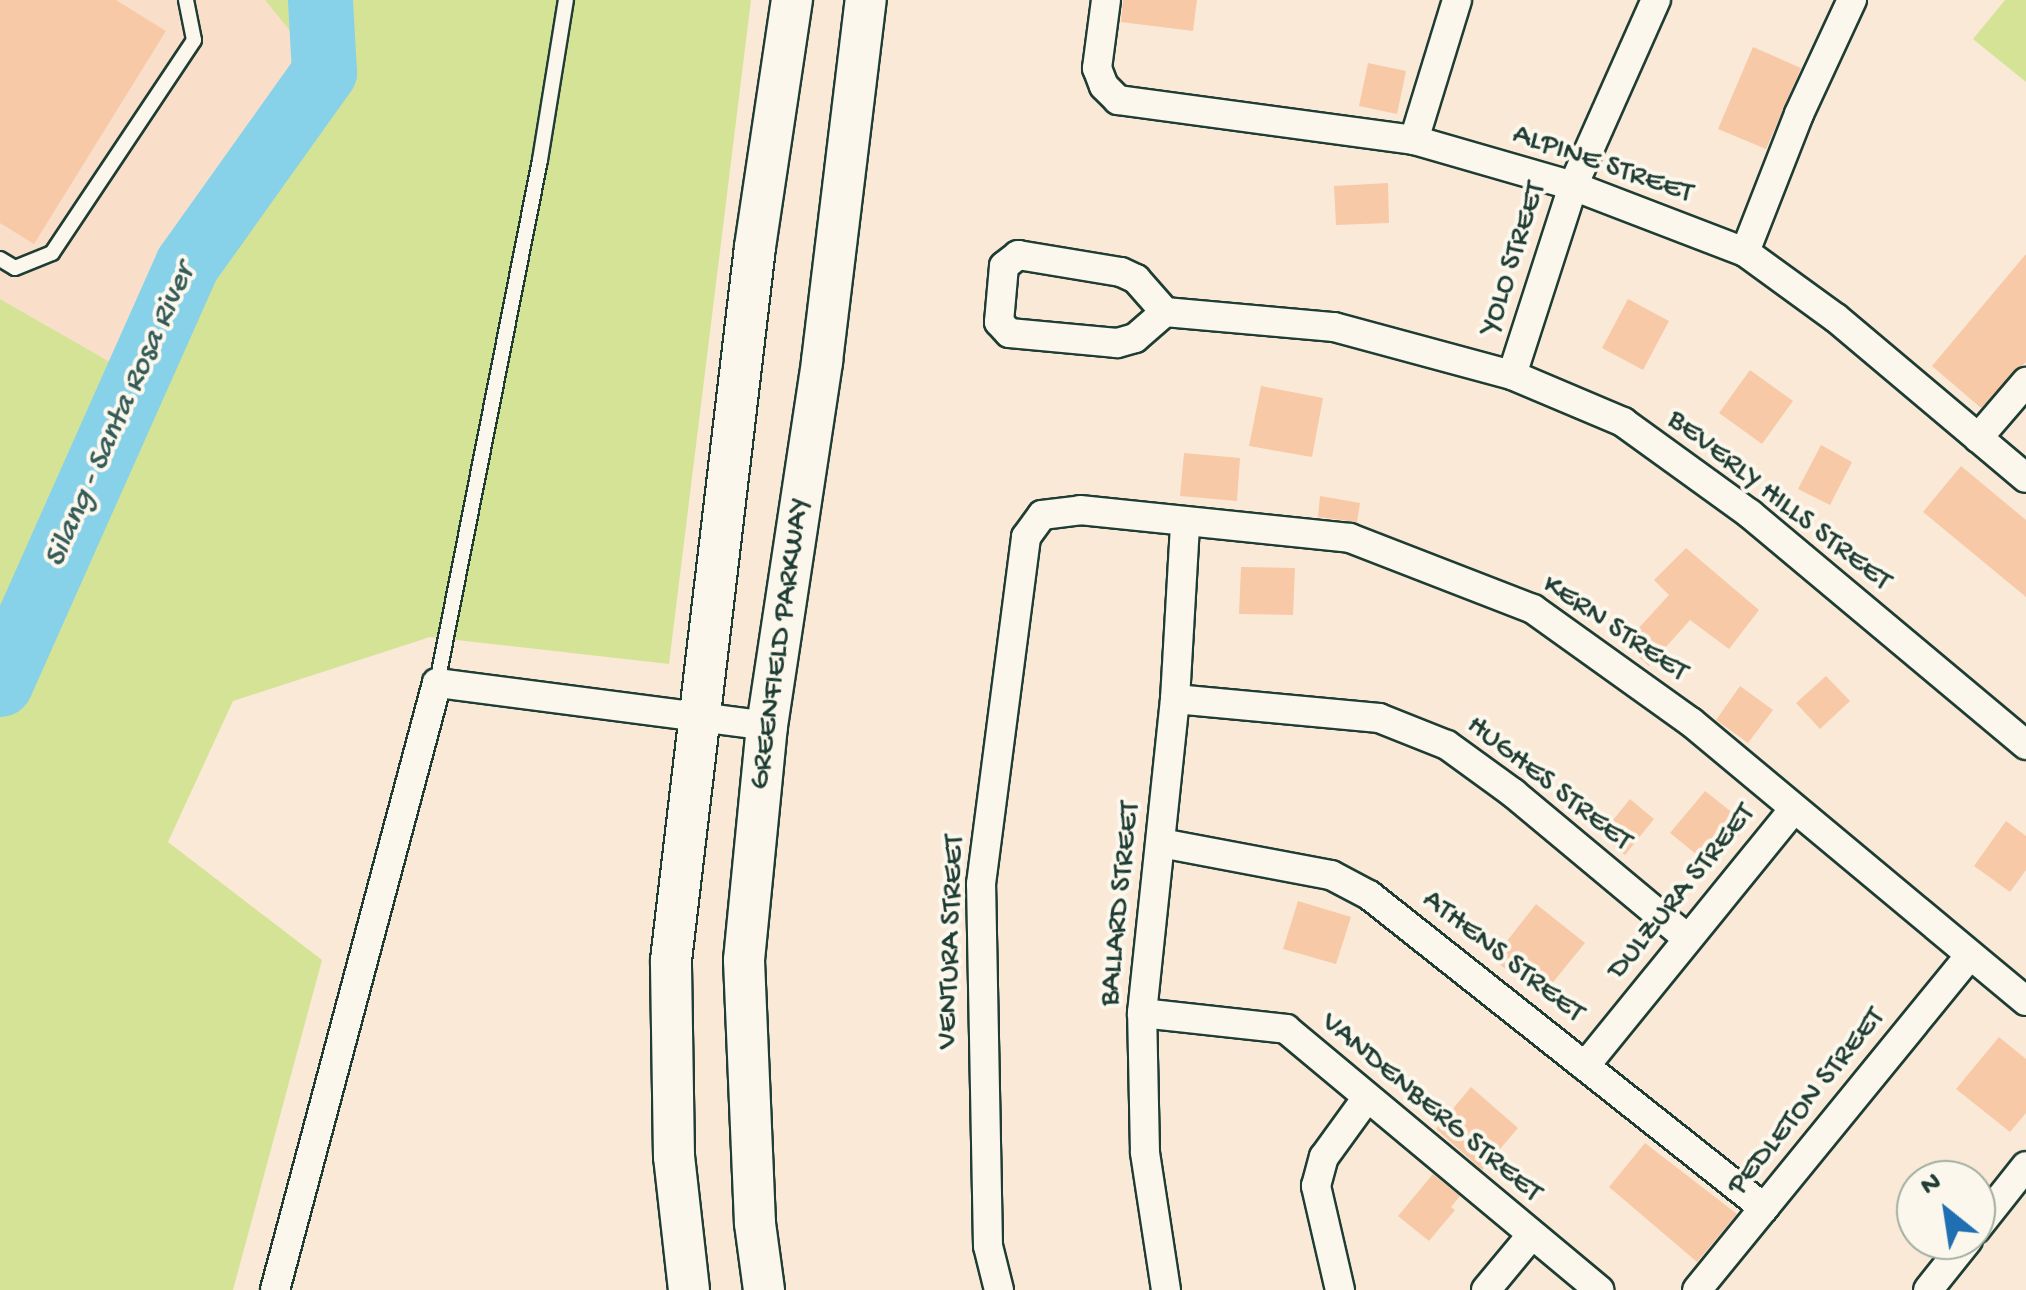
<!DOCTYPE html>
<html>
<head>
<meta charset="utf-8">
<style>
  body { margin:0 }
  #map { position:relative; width:2026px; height:1290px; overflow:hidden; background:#fae9d7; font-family:"Gochi Hand",sans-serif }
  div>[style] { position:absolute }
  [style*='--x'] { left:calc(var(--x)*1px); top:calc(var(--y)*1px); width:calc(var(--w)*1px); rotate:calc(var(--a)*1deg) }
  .built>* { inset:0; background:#f9dfc9 }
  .green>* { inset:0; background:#d5e396 }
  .river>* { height:65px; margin:-32.5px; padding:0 32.5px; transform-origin:32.5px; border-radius:32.5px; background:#88d2e9 }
  .building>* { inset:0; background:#f8c9a7 }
  .roads { filter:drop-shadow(2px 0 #1f3d34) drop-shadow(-2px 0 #1f3d34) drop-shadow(0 2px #1f3d34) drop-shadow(0 -2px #1f3d34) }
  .service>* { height:14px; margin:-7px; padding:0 7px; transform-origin:7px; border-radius:7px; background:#fbf7ec }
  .minor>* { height:28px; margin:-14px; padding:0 14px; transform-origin:14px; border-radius:14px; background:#fbf7ec }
  .secondary>* { height:40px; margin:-20px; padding:0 20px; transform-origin:20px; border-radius:20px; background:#fbf7ec }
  span { translate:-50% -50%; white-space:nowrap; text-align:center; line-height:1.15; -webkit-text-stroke:8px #fbf7ec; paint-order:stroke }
  .street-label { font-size:30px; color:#1f3d34 }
  .water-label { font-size:32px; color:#345b58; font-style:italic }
  .north { position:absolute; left:1896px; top:1160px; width:100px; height:100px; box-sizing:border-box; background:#fbf7ec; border:2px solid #a3ada2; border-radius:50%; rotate:330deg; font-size:28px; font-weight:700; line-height:40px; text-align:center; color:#1f3d34 }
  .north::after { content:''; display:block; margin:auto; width:35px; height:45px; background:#1f6fb2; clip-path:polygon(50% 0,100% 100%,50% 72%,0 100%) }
</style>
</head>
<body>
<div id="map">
  <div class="built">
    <div style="clip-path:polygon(0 0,265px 0,324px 72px,187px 264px,136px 378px,0 299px)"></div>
  </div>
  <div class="green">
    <div style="clip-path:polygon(265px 0,751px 0,669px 664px,430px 637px,233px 701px,168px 842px,322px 960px,233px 1290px,0 1290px,0 299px,136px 377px,187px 264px,324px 73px)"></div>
    <div style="clip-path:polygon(2005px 0,2026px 0,2026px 82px,1973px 39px)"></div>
  </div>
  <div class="river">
    <div style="--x:0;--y:684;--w:460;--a:-66"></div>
    <div style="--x:187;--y:264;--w:236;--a:-54.5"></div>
    <div style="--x:324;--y:72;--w:72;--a:-93.2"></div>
  </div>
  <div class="building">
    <div style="clip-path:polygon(0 0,116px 0,166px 31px,34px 244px,0 223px)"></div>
    <div style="clip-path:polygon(1123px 0,1197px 0,1193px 31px,1121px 22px)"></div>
    <div style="clip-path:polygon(1753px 47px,1801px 68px,1766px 149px,1718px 129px)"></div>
    <div style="clip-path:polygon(1368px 63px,1406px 71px,1397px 114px,1359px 106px)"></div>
    <div style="clip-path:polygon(1388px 183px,1389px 223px,1336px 225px,1334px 186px)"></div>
    <div style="clip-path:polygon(2026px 254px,2026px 362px,1981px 408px,1932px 366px)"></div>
    <div style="clip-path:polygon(1628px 299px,1669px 321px,1643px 370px,1602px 348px)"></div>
    <div style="clip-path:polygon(1750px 370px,1793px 401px,1762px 444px,1719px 413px)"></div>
    <div style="clip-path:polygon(1261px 386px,1323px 398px,1312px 457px,1249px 446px)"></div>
    <div style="clip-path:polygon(1821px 445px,1852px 462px,1830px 505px,1798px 489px)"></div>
    <div style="clip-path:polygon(1184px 453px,1240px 458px,1237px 501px,1180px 496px)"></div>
    <div style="clip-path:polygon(1961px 466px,2026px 520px,2026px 597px,1923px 512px)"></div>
    <div style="clip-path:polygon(1320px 496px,1360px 503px,1357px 522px,1318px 517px)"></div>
    <div style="clip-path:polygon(1686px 548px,1759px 610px,1729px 649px,1690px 620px,1649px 666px,1624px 644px,1669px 595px,1654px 580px)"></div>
    <div style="clip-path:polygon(1241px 567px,1295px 568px,1293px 615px,1239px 614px)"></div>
    <div style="clip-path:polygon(1826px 676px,1850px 701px,1820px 729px,1796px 703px)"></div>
    <div style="clip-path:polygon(1740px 686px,1773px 710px,1748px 743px,1716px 720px)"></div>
    <div style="clip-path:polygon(1705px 791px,1748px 825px,1712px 867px,1670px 833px)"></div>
    <div style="clip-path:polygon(1630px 799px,1654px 819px,1625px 855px,1601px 835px)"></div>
    <div style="clip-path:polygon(2006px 821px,2026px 836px,2026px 870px,2010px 892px,1974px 866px)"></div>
    <div style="clip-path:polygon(1298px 901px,1351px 917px,1336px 964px,1283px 949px)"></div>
    <div style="clip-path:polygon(1536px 904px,1585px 943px,1541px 997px,1493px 959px)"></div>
    <div style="clip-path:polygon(1999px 1037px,2026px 1059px,2026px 1113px,2010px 1132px,1956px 1089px)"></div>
    <div style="clip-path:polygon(1471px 1087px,1518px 1128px,1482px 1170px,1436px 1129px)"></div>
    <div style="clip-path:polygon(1645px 1143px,1737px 1214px,1697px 1262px,1609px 1187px)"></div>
    <div style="clip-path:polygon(1433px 1174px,1460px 1196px,1451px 1207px,1455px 1210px,1429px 1241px,1398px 1216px)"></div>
  </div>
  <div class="roads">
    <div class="service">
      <div style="--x:0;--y:259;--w:17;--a:31"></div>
      <div style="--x:15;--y:268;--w:40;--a:-22"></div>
      <div style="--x:52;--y:253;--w:256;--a:-56.3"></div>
      <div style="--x:194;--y:40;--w:41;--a:-101.3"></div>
      <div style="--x:437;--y:683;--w:533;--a:-78.86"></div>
      <div style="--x:540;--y:160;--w:162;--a:-80.8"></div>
    </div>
    <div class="minor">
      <div style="--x:1106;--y:0;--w:69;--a:97.5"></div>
      <div style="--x:1097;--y:68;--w:19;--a:69"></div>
      <div style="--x:1104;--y:86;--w:20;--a:45"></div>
      <div style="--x:1118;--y:100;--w:299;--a:7.7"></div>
      <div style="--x:1414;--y:140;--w:166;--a:16.1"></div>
      <div style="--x:1573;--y:186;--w:184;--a:21"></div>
      <div style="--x:1745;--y:252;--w:112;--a:36"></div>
      <div style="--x:1836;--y:318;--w:248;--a:40.1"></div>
      <div style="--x:1414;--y:140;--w:146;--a:-72.9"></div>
      <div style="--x:1745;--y:252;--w:148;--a:-68.6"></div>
      <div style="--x:1799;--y:114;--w:126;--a:-65.1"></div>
      <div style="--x:1165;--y:312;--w:40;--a:139"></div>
      <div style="--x:1135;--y:338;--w:19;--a:164"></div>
      <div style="--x:1117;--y:343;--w:108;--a:-174.7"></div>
      <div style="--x:1009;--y:333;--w:15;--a:-132"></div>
      <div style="--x:999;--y:322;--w:56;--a:-84.9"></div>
      <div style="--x:1004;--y:266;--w:18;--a:-38"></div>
      <div style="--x:1018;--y:255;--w:104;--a:9.4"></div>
      <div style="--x:1121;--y:272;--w:17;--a:25"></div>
      <div style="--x:1136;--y:279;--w:44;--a:48.7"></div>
      <div style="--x:1165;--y:312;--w:170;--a:5.1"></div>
      <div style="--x:1334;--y:327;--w:184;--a:15.1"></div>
      <div style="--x:1512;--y:375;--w:121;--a:22.9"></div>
      <div style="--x:1623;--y:422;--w:157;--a:35.9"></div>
      <div style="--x:1750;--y:514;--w:360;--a:39.9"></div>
      <div style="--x:1512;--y:375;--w:199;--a:-72.1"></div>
      <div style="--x:1573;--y:186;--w:204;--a:-66"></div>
      <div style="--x:1978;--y:438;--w:74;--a:-49.4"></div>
      <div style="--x:1175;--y:699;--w:205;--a:5.3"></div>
      <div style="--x:1379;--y:718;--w:73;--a:21.7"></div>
      <div style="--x:1447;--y:745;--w:82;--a:36"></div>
      <div style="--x:1513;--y:793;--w:225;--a:39.8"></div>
      <div style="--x:1161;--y:843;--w:173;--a:10.7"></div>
      <div style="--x:1331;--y:875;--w:43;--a:27.8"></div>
      <div style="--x:1369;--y:895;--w:504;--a:38.39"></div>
      <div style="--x:1142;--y:1013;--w:145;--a:6.3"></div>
      <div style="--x:1286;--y:1029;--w:408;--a:39.8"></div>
      <div style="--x:1585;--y:1066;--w:331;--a:-50.9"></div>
      <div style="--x:1976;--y:1229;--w:80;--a:-51.6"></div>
      <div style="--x:275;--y:1290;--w:628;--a:-75.06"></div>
      <div style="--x:437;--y:683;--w:333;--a:7.4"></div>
      <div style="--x:999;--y:1290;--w:45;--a:-104"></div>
      <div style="--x:988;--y:1246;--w:362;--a:-91.1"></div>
      <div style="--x:981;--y:884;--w:350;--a:-82.6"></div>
      <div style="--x:1026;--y:537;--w:27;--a:-54"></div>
      <div style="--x:1042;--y:515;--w:38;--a:-7"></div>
      <div style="--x:1080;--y:510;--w:271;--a:5.9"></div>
      <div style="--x:1350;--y:538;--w:196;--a:21.2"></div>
      <div style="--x:1533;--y:609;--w:194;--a:35.6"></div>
      <div style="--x:1691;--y:722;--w:436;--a:39.8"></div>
      <div style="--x:1166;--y:1290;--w:140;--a:-98.7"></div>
      <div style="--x:1145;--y:1152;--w:139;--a:-91.2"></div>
      <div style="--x:1142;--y:1013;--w:316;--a:-84"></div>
      <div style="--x:1175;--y:699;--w:175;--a:-86.7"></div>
      <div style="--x:1340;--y:1290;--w:107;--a:-103"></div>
      <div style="--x:1316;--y:1186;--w:30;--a:-75"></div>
      <div style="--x:1324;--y:1157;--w:72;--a:-54.1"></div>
      <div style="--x:1486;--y:1290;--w:69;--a:-50.3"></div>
      <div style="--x:1697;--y:1290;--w:431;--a:-50.8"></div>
      <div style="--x:1928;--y:1290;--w:64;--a:-51.3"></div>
    </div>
    <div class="secondary">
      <div style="--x:689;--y:1290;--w:134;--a:-96.4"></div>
      <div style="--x:674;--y:1157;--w:197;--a:-90.9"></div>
      <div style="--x:671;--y:960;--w:718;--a:-83.28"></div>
      <div style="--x:755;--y:247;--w:250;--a:-81.5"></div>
      <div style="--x:764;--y:1290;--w:68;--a:-97.7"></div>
      <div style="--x:755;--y:1223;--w:263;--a:-92.4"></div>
      <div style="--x:744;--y:960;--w:235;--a:-84.4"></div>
      <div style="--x:767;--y:726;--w:369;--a:-81.4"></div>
      <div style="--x:822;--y:361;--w:364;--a:-83.1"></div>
    </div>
  </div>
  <div class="street-label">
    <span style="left:1602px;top:166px;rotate:19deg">ALPINE STREET</span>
    <span style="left:1515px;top:259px;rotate:-72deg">YOLO STREET</span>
    <span style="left:1778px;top:502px;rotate:38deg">BEVERLY HILLS STREET</span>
    <span style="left:1614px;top:630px;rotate:34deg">KERN STREET</span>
    <span style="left:782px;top:644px;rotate:-82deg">GREENFIELD PARKWAY</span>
    <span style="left:1548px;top:785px;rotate:38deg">HUGHES STREET</span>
    <span style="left:1683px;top:893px;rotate:-51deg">DULZURA STREET</span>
    <span style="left:1122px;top:904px;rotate:-84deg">BALLARD STREET</span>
    <span style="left:953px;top:942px;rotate:-88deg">VENTURA STREET</span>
    <span style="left:1502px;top:958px;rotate:38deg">ATHENS STREET</span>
    <span style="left:1808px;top:1103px;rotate:-51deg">PEDLETON STREET</span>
    <span style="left:1430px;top:1109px;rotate:40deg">VANDENBERG STREET</span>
  </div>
  <div class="water-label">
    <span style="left:121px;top:416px;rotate:-66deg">Silang - Santa Rosa River</span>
  </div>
  <div class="north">N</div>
</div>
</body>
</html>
